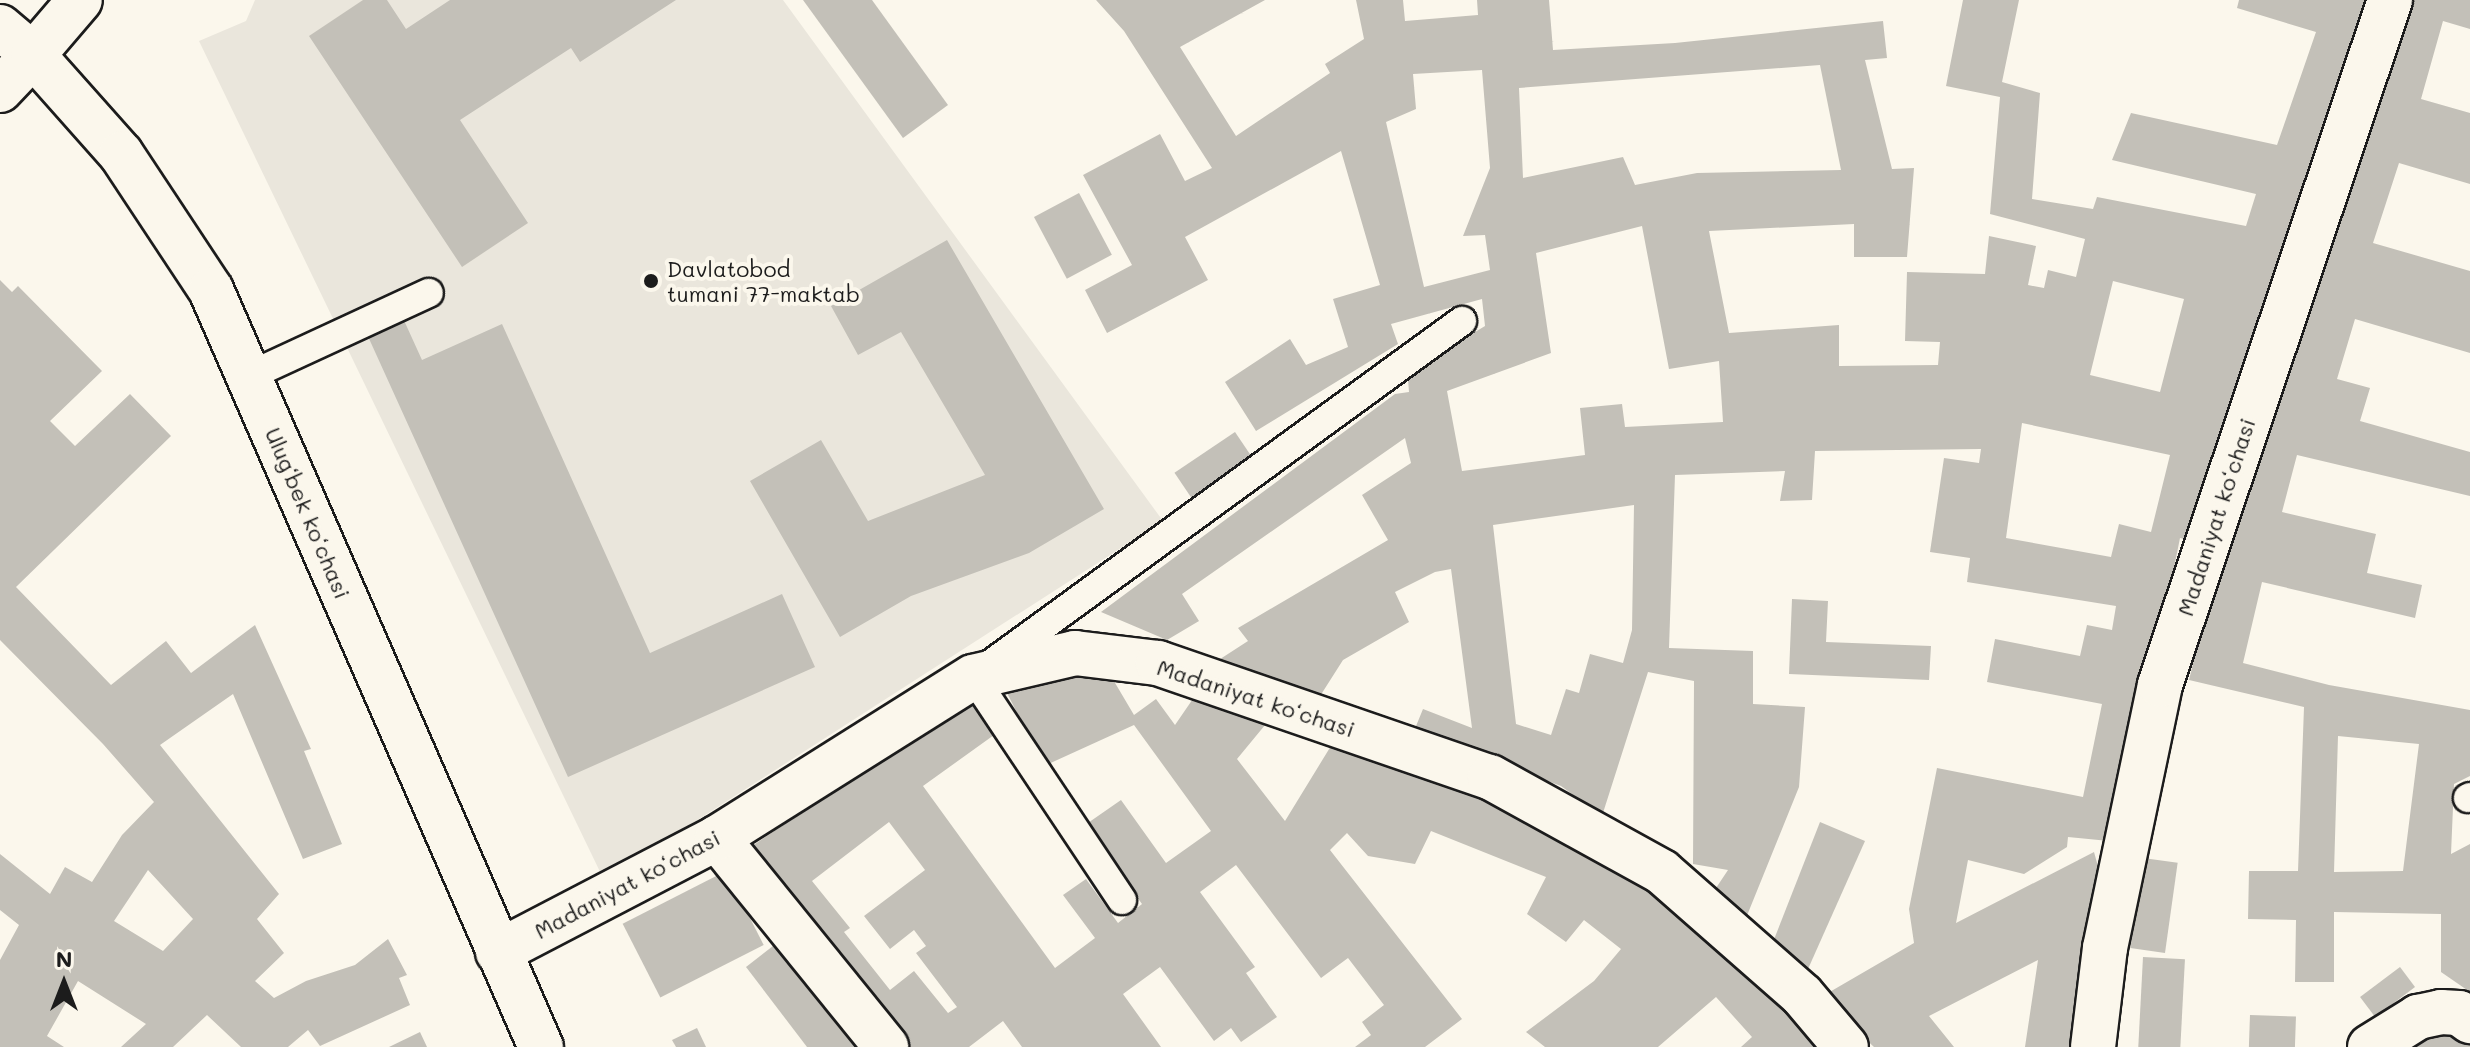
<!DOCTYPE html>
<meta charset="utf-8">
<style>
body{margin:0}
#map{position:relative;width:2470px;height:1047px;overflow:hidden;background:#fbf7ec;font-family:Mali,sans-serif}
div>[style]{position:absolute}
.built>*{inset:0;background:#eae6dc}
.building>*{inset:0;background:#c3c0b8;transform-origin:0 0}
.roads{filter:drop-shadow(2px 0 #1c1c1c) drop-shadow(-2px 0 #1c1c1c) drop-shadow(0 2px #1c1c1c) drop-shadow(0 -2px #1c1c1c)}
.service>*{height:28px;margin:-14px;padding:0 14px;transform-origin:14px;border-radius:14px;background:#fbf7ec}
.minor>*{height:44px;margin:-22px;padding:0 22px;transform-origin:22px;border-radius:22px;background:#fbf7ec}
.tertiary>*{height:44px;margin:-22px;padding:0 22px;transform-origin:22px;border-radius:22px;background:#fbf7ec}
.dots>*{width:22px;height:22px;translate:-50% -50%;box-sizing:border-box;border:4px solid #fbf7ec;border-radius:50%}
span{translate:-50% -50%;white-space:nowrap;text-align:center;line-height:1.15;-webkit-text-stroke:8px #fbf7ec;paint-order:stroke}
.poi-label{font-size:22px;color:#1c1c1c}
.left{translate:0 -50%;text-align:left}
.street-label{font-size:22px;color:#1c1c1c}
.north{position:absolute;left:24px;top:943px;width:80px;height:80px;-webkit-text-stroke:6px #fbf7ec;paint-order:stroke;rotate:0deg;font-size:22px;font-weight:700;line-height:32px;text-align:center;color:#1c1c1c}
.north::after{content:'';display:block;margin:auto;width:28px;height:36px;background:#1c1c1c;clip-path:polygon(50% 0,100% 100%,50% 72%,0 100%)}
</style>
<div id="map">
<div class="built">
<i style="clip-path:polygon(255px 0,783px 0,1163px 521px,604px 880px,199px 41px,246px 21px)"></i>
</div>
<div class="building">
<i style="clip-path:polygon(363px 0,387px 0,406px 29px,450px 0,676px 0,580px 62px,571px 48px,460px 120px,528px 223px,462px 267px,309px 36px)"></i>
<i style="clip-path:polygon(803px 0,872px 0,948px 105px,903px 138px)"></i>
<i style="clip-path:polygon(evenodd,1096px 0,1265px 0,1180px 47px,1236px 136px,1330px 73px,1325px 64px,1364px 39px,1356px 0,1403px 0,1405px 21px,1478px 15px,1477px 0,1549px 0,1553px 50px,1675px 43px,1883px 21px,1887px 58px,1865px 60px,1892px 169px,1914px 168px,1907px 257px,1854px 257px,1854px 224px,1709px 231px,1729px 333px,1839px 325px,1839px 366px,1938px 365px,1940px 342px,1905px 341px,1907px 272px,1985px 274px,1989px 236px,2036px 246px,2028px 285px,2044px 288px,2048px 270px,2076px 277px,2085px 239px,1990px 214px,2000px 97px,1946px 86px,1963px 0,2019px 0,2002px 82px,2040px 93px,2032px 199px,2093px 209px,2097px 197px,2246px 226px,2256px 194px,2112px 160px,2131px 113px,2277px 145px,2316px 32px,2237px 8px,2239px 0,2372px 0,2197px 542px,2180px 538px,2119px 842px,2068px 837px,2067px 847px,2024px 874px,1968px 860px,1956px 923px,2094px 852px,2106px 895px,2074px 1047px,2025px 1047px,2038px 960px,1929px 1016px,1954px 1047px,1874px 1047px,1821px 997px,1914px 943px,1909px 909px,1937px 768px,2083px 797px,2102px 704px,1987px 682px,1995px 639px,2080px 656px,2087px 625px,2112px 630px,2116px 606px,1967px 582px,1970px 558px,1930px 552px,1944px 458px,1979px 463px,1981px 449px,1815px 451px,1812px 500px,1780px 501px,1785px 471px,1675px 475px,1669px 648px,1753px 651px,1753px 704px,1805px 707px,1799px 787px,1746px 918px,1714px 891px,1728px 870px,1693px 864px,1694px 681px,1648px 672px,1602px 816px,1561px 786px,1414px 731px,1423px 709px,1472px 728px,1451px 569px,1435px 572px,1395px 592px,1409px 622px,1343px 660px,1315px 704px,1214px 663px,1248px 641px,1238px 628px,1388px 540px,1362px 495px,1411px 463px,1405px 438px,1182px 594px,1199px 621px,1167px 640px,1101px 612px,1395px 394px,1409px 392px,1407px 367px,1419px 366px,1485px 326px,1482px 299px,1391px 324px,1398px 344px,1256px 431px,1225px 382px,1290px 339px,1306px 365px,1348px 347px,1333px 299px,1380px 285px,1341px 151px,1185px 237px,1208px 280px,1107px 333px,1085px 290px,1132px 265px,1083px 175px,1160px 134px,1185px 181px,1212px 168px,1124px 31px,1096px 0,1820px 65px,1841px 170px,1697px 173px,1635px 185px,1623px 157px,1523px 178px,1519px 88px,1820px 65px,1096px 0,1482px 70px,1490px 168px,1463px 236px,1485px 235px,1490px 270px,1424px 287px,1386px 122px,1416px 109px,1413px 74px,1482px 70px,1096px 0,1642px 226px,1669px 369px,1719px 361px,1723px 422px,1625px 427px,1622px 404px,1580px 408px,1585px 455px,1462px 471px,1447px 391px,1551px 353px,1536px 253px,1642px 226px,1096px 0,2113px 281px,2184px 299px,2160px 392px,2090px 375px,2113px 281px,1096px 0,2022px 423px,2170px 455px,2151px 532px,2119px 524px,2111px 557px,2006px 538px,2022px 423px,1096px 0,1634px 505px,1632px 630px,1623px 663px,1590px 654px,1579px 693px,1566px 689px,1551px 735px,1516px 724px,1493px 525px,1634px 505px)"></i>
<i style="clip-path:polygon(evenodd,2403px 0,2470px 0,2470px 29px,2443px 21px,2421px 99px,2470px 113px,2470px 184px,2399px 163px,2373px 243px,2470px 271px,2470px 353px,2355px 319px,2337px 379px,2370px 388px,2360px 421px,2470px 452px,2470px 496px,2297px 455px,2282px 512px,2376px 534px,2367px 573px,2422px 585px,2415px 618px,2262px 582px,2243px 663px,2329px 685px,2470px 710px,2470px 776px,2454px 784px,2451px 854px,2470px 844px,2470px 992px,2441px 972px,2441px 914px,2334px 912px,2334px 982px,2295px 982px,2296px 920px,2248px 919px,2249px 871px,2298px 871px,2304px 707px,2189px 680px,2223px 538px,2403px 0,2338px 736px,2419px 744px,2403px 871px,2334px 872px,2338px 736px)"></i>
<i style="left:1079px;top:193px;width:70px;height:51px;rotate:62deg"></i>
<i style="clip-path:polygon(947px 240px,1104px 509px,1029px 553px,911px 596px,840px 637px,750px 481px,821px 440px,868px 521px,985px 475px,901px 332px,858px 355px,831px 306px)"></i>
<i style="clip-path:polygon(evenodd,0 280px,12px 292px,18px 286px,102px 371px,50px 421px,75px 446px,130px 394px,171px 436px,16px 587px,111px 685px,166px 641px,191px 673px,255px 625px,311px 749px,304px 751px,342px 844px,303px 859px,233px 694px,160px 745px,279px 894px,257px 919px,284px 953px,255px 981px,274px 998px,306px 981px,355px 965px,388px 939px,407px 975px,399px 978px,410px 1005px,320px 1046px,308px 1030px,288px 1047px,241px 1047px,207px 1015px,173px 1047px,121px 1047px,146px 1024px,78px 981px,47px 1036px,64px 1047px,0 1047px,0 960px,19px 925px,0 910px,0 854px,50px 894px,65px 867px,92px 882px,122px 835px,154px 802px,103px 744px,0 640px,0 280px,148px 870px,193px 919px,163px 951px,114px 921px,148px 870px)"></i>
<i style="clip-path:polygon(402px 316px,422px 360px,502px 324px,650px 653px,782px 594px,815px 667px,568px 777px,366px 332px)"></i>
<i style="left:1235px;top:432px;width:32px;height:73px;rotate:56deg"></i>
<i style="clip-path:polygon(1792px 599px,1828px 601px,1826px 642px,1931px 646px,1929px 680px,1789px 674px)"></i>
<i style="clip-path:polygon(evenodd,1108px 671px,1134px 715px,1156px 699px,1175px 725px,1199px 690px,1270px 719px,1237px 759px,1285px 821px,1334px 741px,1565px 833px,1713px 932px,1751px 962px,1818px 1047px,1741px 1047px,1752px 1037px,1716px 997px,1658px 1047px,1545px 1047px,1526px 1032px,1594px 981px,1621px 949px,1584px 920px,1566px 942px,1527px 914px,1546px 877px,1431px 831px,1415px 864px,1368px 856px,1347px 833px,1330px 850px,1462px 1019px,1425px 1047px,1355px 1047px,1371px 1035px,1362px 1022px,1384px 1005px,1348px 958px,1321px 978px,1236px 865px,1200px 892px,1255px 967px,1246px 973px,1277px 1017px,1241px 1042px,1231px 1028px,1214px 1041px,1160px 967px,1123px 994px,1161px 1047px,1022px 1047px,1003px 1021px,969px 1047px,903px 1047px,743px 852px,970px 700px,994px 735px,923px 786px,1055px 968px,1095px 938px,1063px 895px,1086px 879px,1118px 923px,1142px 904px,1085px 825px,1121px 800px,1166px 863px,1211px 831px,1134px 725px,1044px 766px,1004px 687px,1108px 671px,889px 822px,925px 870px,864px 916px,890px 949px,914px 930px,926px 946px,916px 953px,957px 1007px,948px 1013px,914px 971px,890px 990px,844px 932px,850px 928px,812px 881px,889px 822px)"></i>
<i style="clip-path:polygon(1820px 822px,1865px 841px,1804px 978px,1773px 942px)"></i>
<i style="left:2143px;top:858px;width:35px;height:91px;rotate:8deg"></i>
<i style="left:726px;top:871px;width:83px;height:116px;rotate:63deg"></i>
<i style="clip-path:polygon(782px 939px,865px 1047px,807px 1047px,746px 967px)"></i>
<i style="left:2143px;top:957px;width:42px;height:90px;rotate:3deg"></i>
<i style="left:2400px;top:967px;width:25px;height:50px;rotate:53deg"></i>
<i style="left:2250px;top:1015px;width:46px;height:32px;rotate:2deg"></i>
<i style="clip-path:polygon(2440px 1023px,2470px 1043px,2470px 1047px,2416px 1047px,2412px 1041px)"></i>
<i style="clip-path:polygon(697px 1028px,706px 1047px,676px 1047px,672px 1040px)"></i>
<i style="clip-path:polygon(420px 1032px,427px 1047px,389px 1047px)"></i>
</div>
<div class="roads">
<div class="service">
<i style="left:249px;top:376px;width:198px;rotate:-24.8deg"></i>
<i style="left:2468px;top:798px;width:2px;rotate:-27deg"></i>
<i style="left:1122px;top:900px;width:268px;rotate:-123.7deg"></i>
<i style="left:973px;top:677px;width:605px;rotate:-36.06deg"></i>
</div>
<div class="minor">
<i style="left:0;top:90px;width:48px;rotate:-46.7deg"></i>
<i style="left:717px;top:838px;width:269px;rotate:51deg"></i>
<i style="left:498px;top:952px;width:247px;rotate:-27.5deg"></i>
<i style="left:717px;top:838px;width:302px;rotate:-32.2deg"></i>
<i style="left:973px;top:677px;width:105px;rotate:-13.2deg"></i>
<i style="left:1075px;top:653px;width:84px;rotate:6.9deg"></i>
<i style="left:1158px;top:663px;width:351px;rotate:19deg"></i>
<i style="left:1490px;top:777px;width:196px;rotate:28.9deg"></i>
<i style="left:1662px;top:872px;width:186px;rotate:41.3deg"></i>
<i style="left:1802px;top:995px;width:68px;rotate:49.8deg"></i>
<i style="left:2093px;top:1047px;width:100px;rotate:-83.1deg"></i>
<i style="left:2105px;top:948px;width:269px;rotate:-78.2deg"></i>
<i style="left:2160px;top:685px;width:723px;rotate:-71.44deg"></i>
<i style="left:2370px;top:1047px;width:57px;rotate:-32deg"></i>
<i style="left:2418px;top:1017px;width:24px;rotate:-12deg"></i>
<i style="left:2441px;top:1012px;width:18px;rotate:3deg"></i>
<i style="left:2459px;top:1013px;width:14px;rotate:36deg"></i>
</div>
<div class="tertiary">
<i style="left:0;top:27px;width:43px;rotate:40.3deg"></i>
<i style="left:33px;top:55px;width:132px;rotate:48.4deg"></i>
<i style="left:121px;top:154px;width:163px;rotate:56.5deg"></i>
<i style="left:211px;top:290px;width:826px;rotate:66.45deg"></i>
<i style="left:33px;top:55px;width:72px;rotate:-49.5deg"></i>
</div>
</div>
<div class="dots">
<i style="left:651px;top:281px;background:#1c1c1c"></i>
</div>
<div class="poi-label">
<span class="left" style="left:667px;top:281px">Davlatobod<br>tumani 77-maktab</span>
</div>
<div class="street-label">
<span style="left:308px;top:513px;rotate:67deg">Ulugʻbek koʻchasi</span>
<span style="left:2216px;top:517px;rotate:-72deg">Madaniyat koʻchasi</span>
<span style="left:1256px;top:698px;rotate:18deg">Madaniyat koʻchasi</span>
<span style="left:627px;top:884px;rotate:-28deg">Madaniyat koʻchasi</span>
</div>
<div class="north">N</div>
</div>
